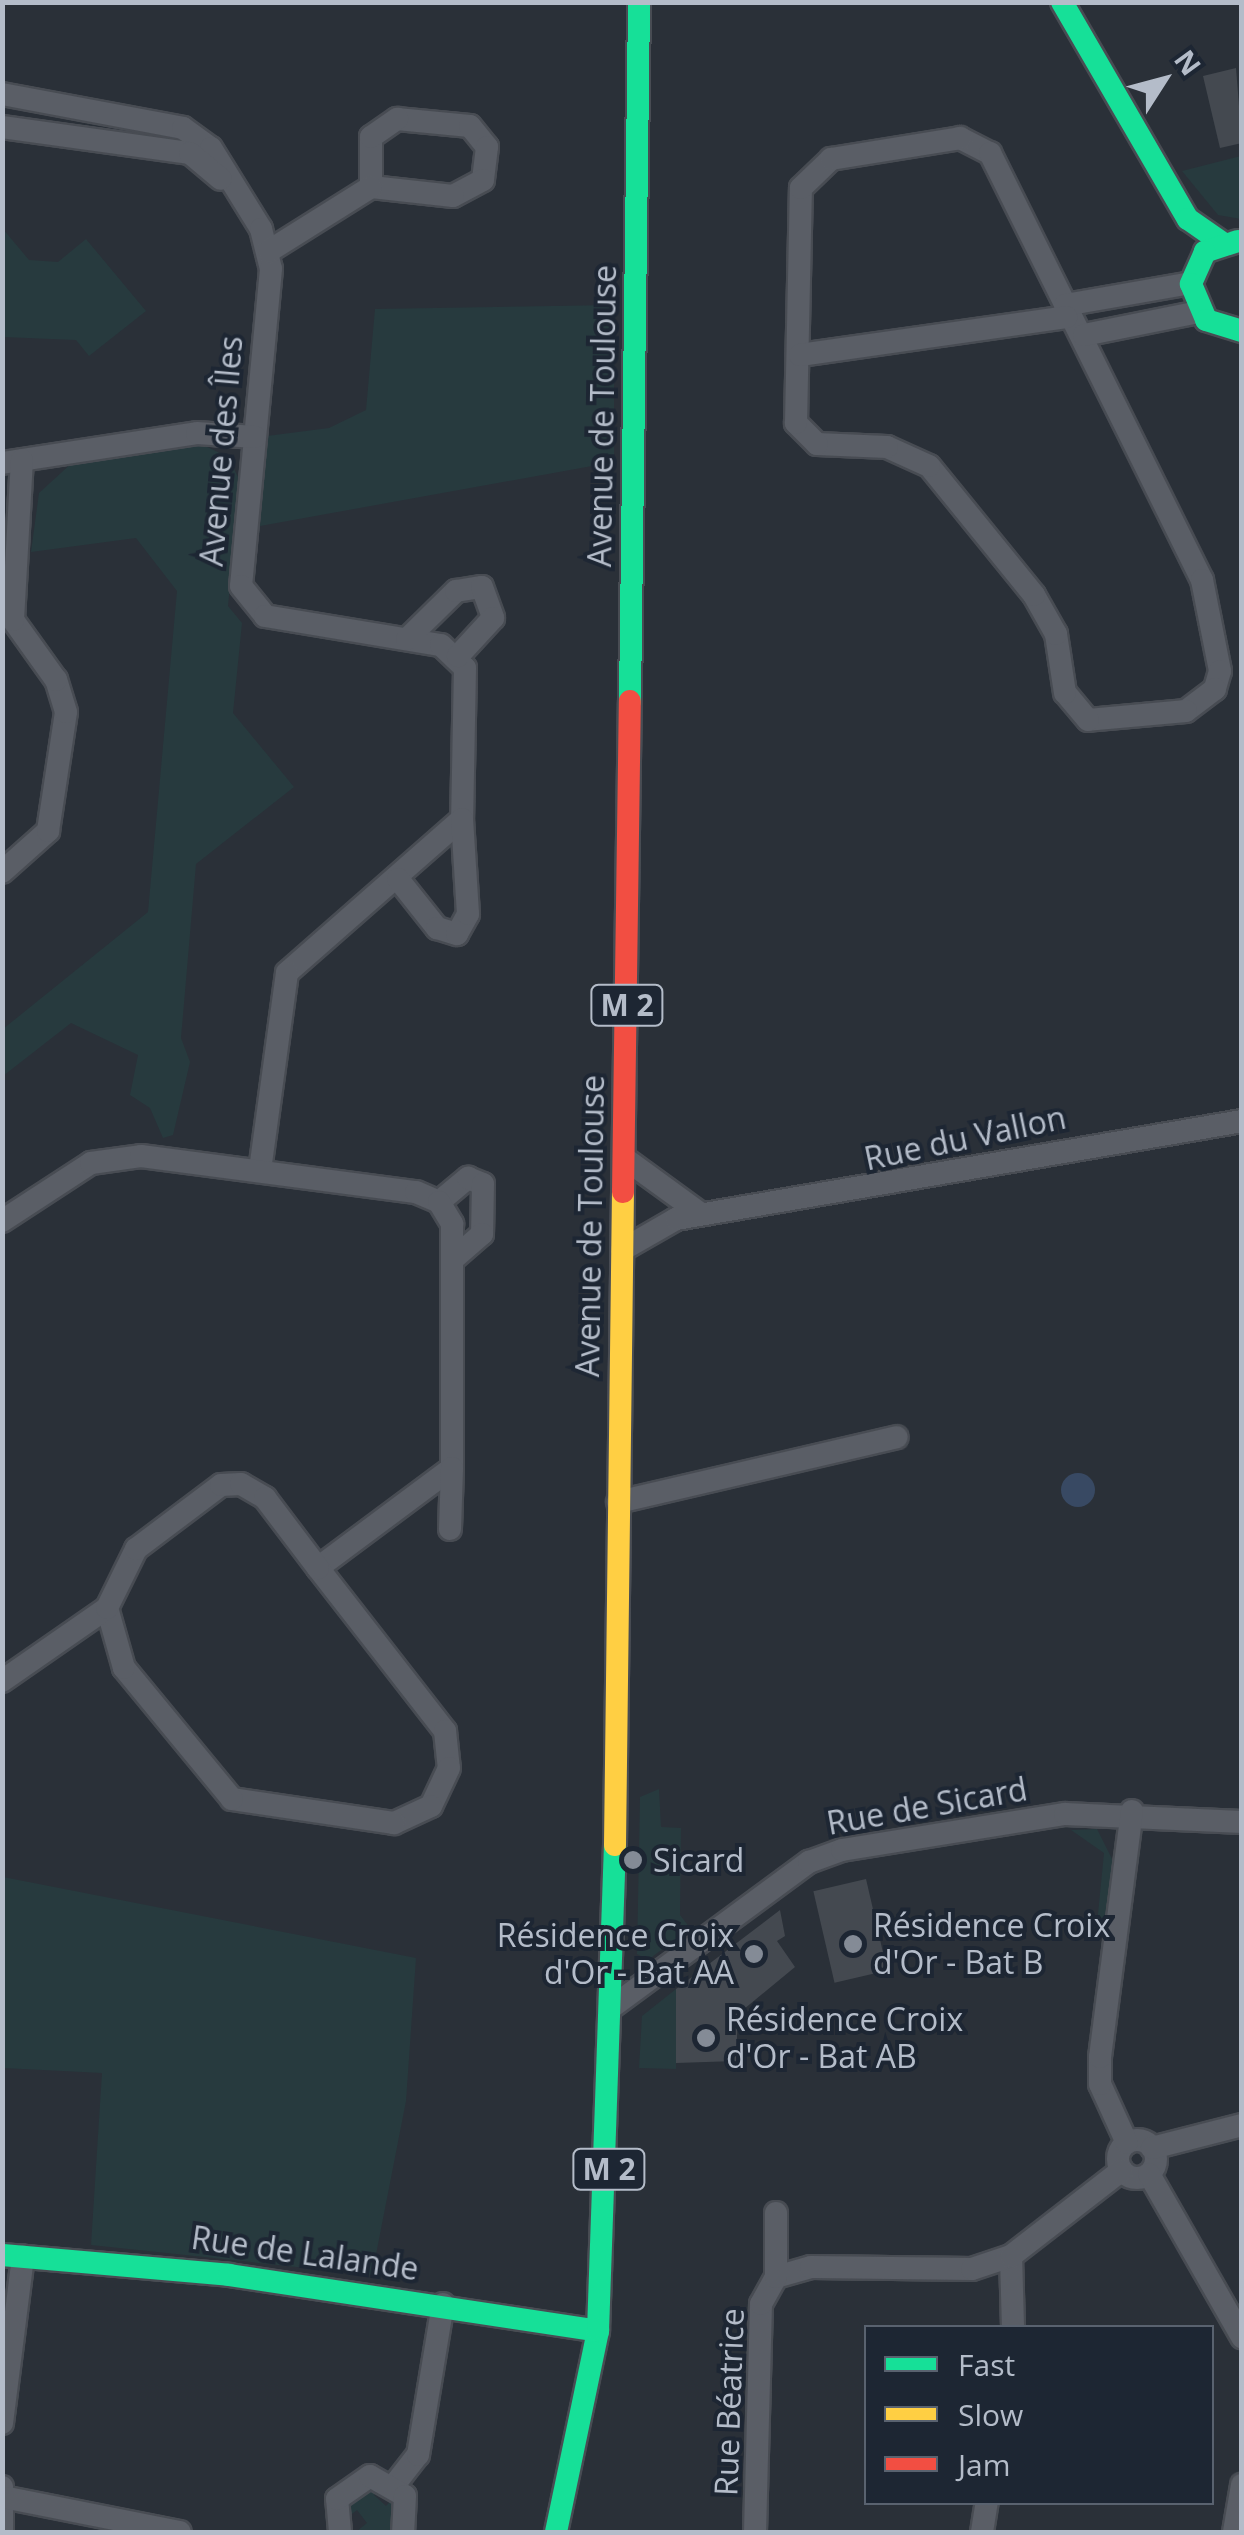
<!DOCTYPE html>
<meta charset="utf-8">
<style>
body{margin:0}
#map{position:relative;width:1244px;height:2535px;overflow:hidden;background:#2a3038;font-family:"Open Sans",sans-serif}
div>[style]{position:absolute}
.green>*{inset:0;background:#273a3e}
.water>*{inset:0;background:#384963}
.round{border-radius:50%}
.building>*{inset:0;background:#444950;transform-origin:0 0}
.roads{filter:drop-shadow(2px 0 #484c53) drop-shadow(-2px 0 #484c53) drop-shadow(0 2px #484c53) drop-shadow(0 -2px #484c53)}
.street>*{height:22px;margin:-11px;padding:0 11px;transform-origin:11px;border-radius:11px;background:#5a5e66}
.street>.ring{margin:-11px;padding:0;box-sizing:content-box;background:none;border:22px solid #5a5e66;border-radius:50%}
.fast>*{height:22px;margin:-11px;padding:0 11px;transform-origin:11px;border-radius:11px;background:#16e098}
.slow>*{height:22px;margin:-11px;padding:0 11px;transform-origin:11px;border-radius:11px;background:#ffcf43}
.jam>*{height:22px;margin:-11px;padding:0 11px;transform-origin:11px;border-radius:11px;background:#f24e42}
.dots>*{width:28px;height:28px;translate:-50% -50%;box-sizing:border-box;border:5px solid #1d2633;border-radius:50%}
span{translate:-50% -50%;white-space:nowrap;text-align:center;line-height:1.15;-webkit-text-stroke:8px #1d2633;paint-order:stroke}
.shield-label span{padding:2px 8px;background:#1d2633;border:2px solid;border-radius:8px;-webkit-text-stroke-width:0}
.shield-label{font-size:30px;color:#b4bcc9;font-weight:700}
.street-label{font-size:32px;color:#b4bcc9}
.poi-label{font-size:32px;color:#b4bcc9}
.left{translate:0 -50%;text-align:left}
.right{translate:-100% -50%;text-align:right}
.frame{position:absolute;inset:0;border:5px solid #b4bcc9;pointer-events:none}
.legend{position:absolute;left:864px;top:2325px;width:350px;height:180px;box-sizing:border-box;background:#1d2633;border:2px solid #59626f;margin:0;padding:12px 18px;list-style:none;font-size:30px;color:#b4bcc9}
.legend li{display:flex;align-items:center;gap:20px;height:50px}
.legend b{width:50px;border:2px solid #59626f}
.north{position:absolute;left:1114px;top:30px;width:100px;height:100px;-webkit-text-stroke:8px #1d2633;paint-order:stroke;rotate:54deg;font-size:28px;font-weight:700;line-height:40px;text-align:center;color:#b4bcc9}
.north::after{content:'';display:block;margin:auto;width:35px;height:45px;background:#b4bcc9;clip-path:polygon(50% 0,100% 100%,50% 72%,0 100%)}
</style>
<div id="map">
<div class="green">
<i style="clip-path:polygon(1241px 156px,1241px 219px,1218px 215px,1182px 171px)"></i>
<i style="clip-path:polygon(3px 229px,29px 260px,58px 262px,86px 239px,146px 311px,89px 356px,76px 340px,3px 337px)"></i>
<i style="clip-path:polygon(614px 305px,614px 462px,260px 526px,267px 436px,329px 428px,366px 410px,375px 309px)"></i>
<i style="clip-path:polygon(197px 442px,228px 457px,240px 481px,228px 606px,242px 623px,233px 713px,294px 787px,196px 864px,181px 1038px,190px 1062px,173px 1135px,163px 1138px,150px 1108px,130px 1095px,138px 1055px,71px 1023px,3px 1076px,3px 1029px,148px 912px,177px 591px,136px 538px,31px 552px,39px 493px,74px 461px)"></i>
<i style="clip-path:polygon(659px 1789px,661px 1827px,681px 1828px,680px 1915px,690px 1928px,648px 1960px,637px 1954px,640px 1797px)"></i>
<i style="clip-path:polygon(1097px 1829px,1115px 1865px,1108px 1921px,1097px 1924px,1104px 1853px,1071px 1830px)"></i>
<i style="clip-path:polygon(3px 1877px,416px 1958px,406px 2101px,372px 2275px,91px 2245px,102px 2073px,3px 2068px)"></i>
<i style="clip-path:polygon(676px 1989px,676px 2069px,639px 2068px,642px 2016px)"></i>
<i style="clip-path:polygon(385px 2483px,374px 2495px,386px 2506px,397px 2494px,396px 2530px,356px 2532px,367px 2523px,357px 2510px,344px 2520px,347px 2494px)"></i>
</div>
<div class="water">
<i class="round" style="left:1061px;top:1473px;width:34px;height:34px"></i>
</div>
<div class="building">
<i style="clip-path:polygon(1236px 68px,1242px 143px,1220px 148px,1203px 76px)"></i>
<i style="left:866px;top:1879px;width:94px;height:54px;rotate:77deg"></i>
<i style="clip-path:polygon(780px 1910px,785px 1936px,777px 1941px,795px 1967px,738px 2014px,736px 2061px,676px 2063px,676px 1989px)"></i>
</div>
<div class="roads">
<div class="street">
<i style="left:2px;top:94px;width:184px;rotate:10.6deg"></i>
<i style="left:183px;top:128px;width:34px;rotate:36deg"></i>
<i style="left:211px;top:148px;width:95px;rotate:58.3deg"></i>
<i style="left:261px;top:229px;width:41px;rotate:76deg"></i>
<i style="left:271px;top:269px;width:318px;rotate:95.4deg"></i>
<i style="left:241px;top:586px;width:38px;rotate:51deg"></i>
<i style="left:265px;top:616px;width:178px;rotate:9.4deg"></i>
<i style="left:441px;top:645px;width:33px;rotate:44deg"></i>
<i style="left:465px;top:668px;width:151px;rotate:91.1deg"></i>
<i style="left:462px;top:819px;width:233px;rotate:138.7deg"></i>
<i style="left:287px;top:973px;width:199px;rotate:97.8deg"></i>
<i style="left:397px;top:119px;width:73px;rotate:5.5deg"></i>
<i style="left:470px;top:126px;width:27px;rotate:51deg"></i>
<i style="left:487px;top:147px;width:33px;rotate:97deg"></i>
<i style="left:483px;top:180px;width:34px;rotate:152deg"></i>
<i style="left:453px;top:196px;width:82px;rotate:-173.7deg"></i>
<i style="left:371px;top:187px;width:50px;rotate:-90deg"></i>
<i style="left:371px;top:137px;width:32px;rotate:-35deg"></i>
<i style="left:2px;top:127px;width:190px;rotate:7.9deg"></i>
<i style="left:190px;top:153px;width:40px;rotate:40deg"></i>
<i style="left:960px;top:138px;width:34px;rotate:27deg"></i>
<i style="left:990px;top:153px;width:477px;rotate:63.6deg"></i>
<i style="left:1202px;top:580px;width:93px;rotate:78.8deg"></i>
<i style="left:1220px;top:671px;width:19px;rotate:106deg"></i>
<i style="left:1215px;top:689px;width:36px;rotate:143deg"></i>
<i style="left:1186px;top:711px;width:98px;rotate:174.8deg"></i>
<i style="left:1088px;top:720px;width:35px;rotate:-130deg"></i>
<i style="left:1065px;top:693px;width:60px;rotate:-98.7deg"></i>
<i style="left:1056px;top:634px;width:45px;rotate:-119.4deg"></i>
<i style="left:1034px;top:595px;width:166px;rotate:-129.1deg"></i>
<i style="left:929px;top:466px;width:46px;rotate:-155.7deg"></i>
<i style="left:887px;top:447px;width:70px;rotate:-177.5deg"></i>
<i style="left:817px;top:444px;width:30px;rotate:-135deg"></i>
<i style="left:796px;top:423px;width:235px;rotate:-88.8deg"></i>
<i style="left:801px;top:188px;width:42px;rotate:-44deg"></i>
<i style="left:831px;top:159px;width:131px;rotate:-9.2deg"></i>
<i style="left:269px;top:251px;width:120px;rotate:-32.1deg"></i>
<i style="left:1065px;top:305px;width:128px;rotate:-9.9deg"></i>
<i style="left:1084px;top:335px;width:117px;rotate:-11.3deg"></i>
<i style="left:800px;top:355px;width:269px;rotate:-8.1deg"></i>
<i style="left:2px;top:463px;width:197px;rotate:-8.7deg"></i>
<i style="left:197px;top:433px;width:58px;rotate:3.9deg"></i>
<i style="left:407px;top:639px;width:69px;rotate:-44.4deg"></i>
<i style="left:456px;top:591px;width:26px;rotate:-9deg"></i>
<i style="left:482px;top:587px;width:33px;rotate:70deg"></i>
<i style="left:493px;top:618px;width:52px;rotate:132.6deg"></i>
<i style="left:2px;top:872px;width:62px;rotate:-41.7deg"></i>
<i style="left:48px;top:831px;width:120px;rotate:-81.4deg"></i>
<i style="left:66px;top:712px;width:34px;rotate:-107deg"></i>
<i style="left:56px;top:680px;width:74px;rotate:-125.6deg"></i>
<i style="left:13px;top:620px;width:160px;rotate:-86.8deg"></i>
<i style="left:398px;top:879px;width:63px;rotate:51.5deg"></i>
<i style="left:437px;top:928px;width:21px;rotate:17deg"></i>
<i style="left:457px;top:934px;width:23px;rotate:-61deg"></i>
<i style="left:468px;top:914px;width:95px;rotate:-93.6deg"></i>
<i style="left:624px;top:1158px;width:95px;rotate:36deg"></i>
<i style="left:439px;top:1202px;width:38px;rotate:-40deg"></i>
<i style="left:468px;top:1178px;width:16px;rotate:22deg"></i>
<i style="left:483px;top:1184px;width:50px;rotate:91.1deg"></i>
<i style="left:482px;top:1234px;width:35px;rotate:139deg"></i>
<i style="left:2px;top:1221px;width:106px;rotate:-33.1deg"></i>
<i style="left:91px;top:1163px;width:50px;rotate:-8deg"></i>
<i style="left:141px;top:1156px;width:277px;rotate:7.5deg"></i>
<i style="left:416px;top:1192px;width:25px;rotate:23deg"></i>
<i style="left:439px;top:1202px;width:26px;rotate:59deg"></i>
<i style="left:452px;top:1224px;width:244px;rotate:90deg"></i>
<i style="left:452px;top:1468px;width:167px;rotate:143.3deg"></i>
<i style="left:318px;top:1568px;width:207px;rotate:52.1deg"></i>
<i style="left:445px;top:1731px;width:37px;rotate:84deg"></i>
<i style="left:449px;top:1768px;width:42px;rotate:115.3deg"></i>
<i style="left:431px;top:1806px;width:41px;rotate:155.3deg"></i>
<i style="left:394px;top:1823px;width:164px;rotate:-171.6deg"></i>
<i style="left:232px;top:1799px;width:170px;rotate:-129.5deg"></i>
<i style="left:124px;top:1668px;width:62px;rotate:-105.8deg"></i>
<i style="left:622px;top:1250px;width:62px;rotate:-29.9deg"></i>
<i style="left:676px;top:1219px;width:574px;rotate:-9.82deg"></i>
<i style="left:618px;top:1502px;width:286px;rotate:-13.1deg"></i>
<i style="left:450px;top:1529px;width:61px;rotate:-88.1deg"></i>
<i style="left:2px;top:1681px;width:128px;rotate:-34.8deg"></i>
<i style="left:107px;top:1608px;width:66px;rotate:-63.8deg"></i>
<i style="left:136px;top:1549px;width:106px;rotate:-37deg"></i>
<i style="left:221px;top:1485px;width:20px;rotate:-3deg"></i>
<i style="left:241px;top:1484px;width:28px;rotate:30deg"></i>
<i style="left:265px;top:1498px;width:88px;rotate:52.9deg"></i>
<i style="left:612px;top:2007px;width:245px;rotate:-36.4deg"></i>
<i style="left:809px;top:1862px;width:35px;rotate:-20deg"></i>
<i style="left:842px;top:1850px;width:226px;rotate:-9.2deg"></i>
<i style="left:1065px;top:1814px;width:177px;rotate:2.6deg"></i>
<i class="ring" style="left:1118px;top:2140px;width:16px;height:16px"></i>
<i style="left:1127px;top:2143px;width:65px;rotate:-114.6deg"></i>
<i style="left:1100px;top:2084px;width:27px;rotate:-90deg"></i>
<i style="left:1100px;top:2057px;width:248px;rotate:-82.6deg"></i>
<i style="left:1152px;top:2148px;width:93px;rotate:-14.3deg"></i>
<i style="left:1149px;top:2174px;width:188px;rotate:60.3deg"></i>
<i style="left:1011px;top:2256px;width:72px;rotate:88.4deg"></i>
<i style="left:776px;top:2277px;width:36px;rotate:-16deg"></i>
<i style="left:811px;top:2267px;width:161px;rotate:0.7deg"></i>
<i style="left:972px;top:2269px;width:41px;rotate:-18.4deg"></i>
<i style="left:1011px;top:2256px;width:140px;rotate:-37.8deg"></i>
<i style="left:2px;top:2423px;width:168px;rotate:-82.8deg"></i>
<i style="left:395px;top:2484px;width:37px;rotate:-52deg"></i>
<i style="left:418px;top:2455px;width:153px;rotate:-80.6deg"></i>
<i style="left:2px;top:2487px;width:44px;rotate:90deg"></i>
<i style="left:8px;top:2498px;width:175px;rotate:11.2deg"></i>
<i style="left:340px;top:2532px;width:33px;rotate:-95deg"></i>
<i style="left:337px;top:2499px;width:40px;rotate:-34.9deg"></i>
<i style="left:370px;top:2476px;width:40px;rotate:29.7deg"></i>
<i style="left:405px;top:2496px;width:36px;rotate:93deg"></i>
<i style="left:755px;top:2532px;width:228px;rotate:-88.5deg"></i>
<i style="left:761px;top:2304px;width:31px;rotate:-61deg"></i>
<i style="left:776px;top:2277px;width:64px;rotate:-90deg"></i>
<i style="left:982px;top:2532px;width:30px;rotate:-81deg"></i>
<i style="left:1234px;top:2532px;width:48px;rotate:-80.3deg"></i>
</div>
<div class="fast">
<i style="left:1062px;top:2px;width:251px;rotate:59.9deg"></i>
<i style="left:1188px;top:219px;width:40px;rotate:34.9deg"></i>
<i style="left:1238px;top:241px;width:35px;rotate:162deg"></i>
<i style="left:1205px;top:252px;width:35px;rotate:114deg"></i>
<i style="left:1191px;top:284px;width:39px;rotate:67deg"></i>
<i style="left:1206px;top:320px;width:38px;rotate:17deg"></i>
<i style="left:630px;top:701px;width:699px;rotate:-89.26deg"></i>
<i style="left:2px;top:2255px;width:228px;rotate:5deg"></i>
<i style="left:229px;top:2275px;width:373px;rotate:8.6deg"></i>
<i style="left:556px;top:2532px;width:205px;rotate:-78.2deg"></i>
<i style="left:598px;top:2331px;width:486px;rotate:-88deg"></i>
</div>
<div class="slow">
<i style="left:615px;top:1845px;width:653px;rotate:-89.3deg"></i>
</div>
<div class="jam">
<i style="left:623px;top:1192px;width:491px;rotate:-89.2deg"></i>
</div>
</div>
<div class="dots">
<i style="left:633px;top:1860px;background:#848b96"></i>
<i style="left:853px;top:1944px;background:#848b96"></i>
<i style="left:754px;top:1954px;background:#848b96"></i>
<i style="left:706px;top:2038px;background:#848b96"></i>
</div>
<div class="shield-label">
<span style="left:627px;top:1005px">M 2</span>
<span style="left:609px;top:2169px">M 2</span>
</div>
<div class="street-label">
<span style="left:602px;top:416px;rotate:-89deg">Avenue de Toulouse</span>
<span style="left:221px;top:451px;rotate:-85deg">Avenue des Îles</span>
<span style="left:965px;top:1138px;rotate:-12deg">Rue du Vallon</span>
<span style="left:590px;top:1226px;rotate:-89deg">Avenue de Toulouse</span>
<span style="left:927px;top:1806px;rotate:-10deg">Rue de Sicard</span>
<span style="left:305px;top:2253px;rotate:8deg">Rue de Lalande</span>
<span style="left:729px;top:2402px;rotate:-88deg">Rue Béatrice</span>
</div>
<div class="poi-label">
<span class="left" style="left:653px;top:1860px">Sicard</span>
<span class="left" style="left:873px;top:1944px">Résidence Croix<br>d'Or - Bat B</span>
<span class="right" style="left:734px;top:1954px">Résidence Croix<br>d'Or - Bat AA</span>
<span class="left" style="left:726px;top:2038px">Résidence Croix<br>d'Or - Bat AB</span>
</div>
<div class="frame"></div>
<ul class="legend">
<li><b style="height:12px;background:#16e098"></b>Fast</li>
<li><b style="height:12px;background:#ffcf43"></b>Slow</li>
<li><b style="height:12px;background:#f24e42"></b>Jam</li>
</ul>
<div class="north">N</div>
</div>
